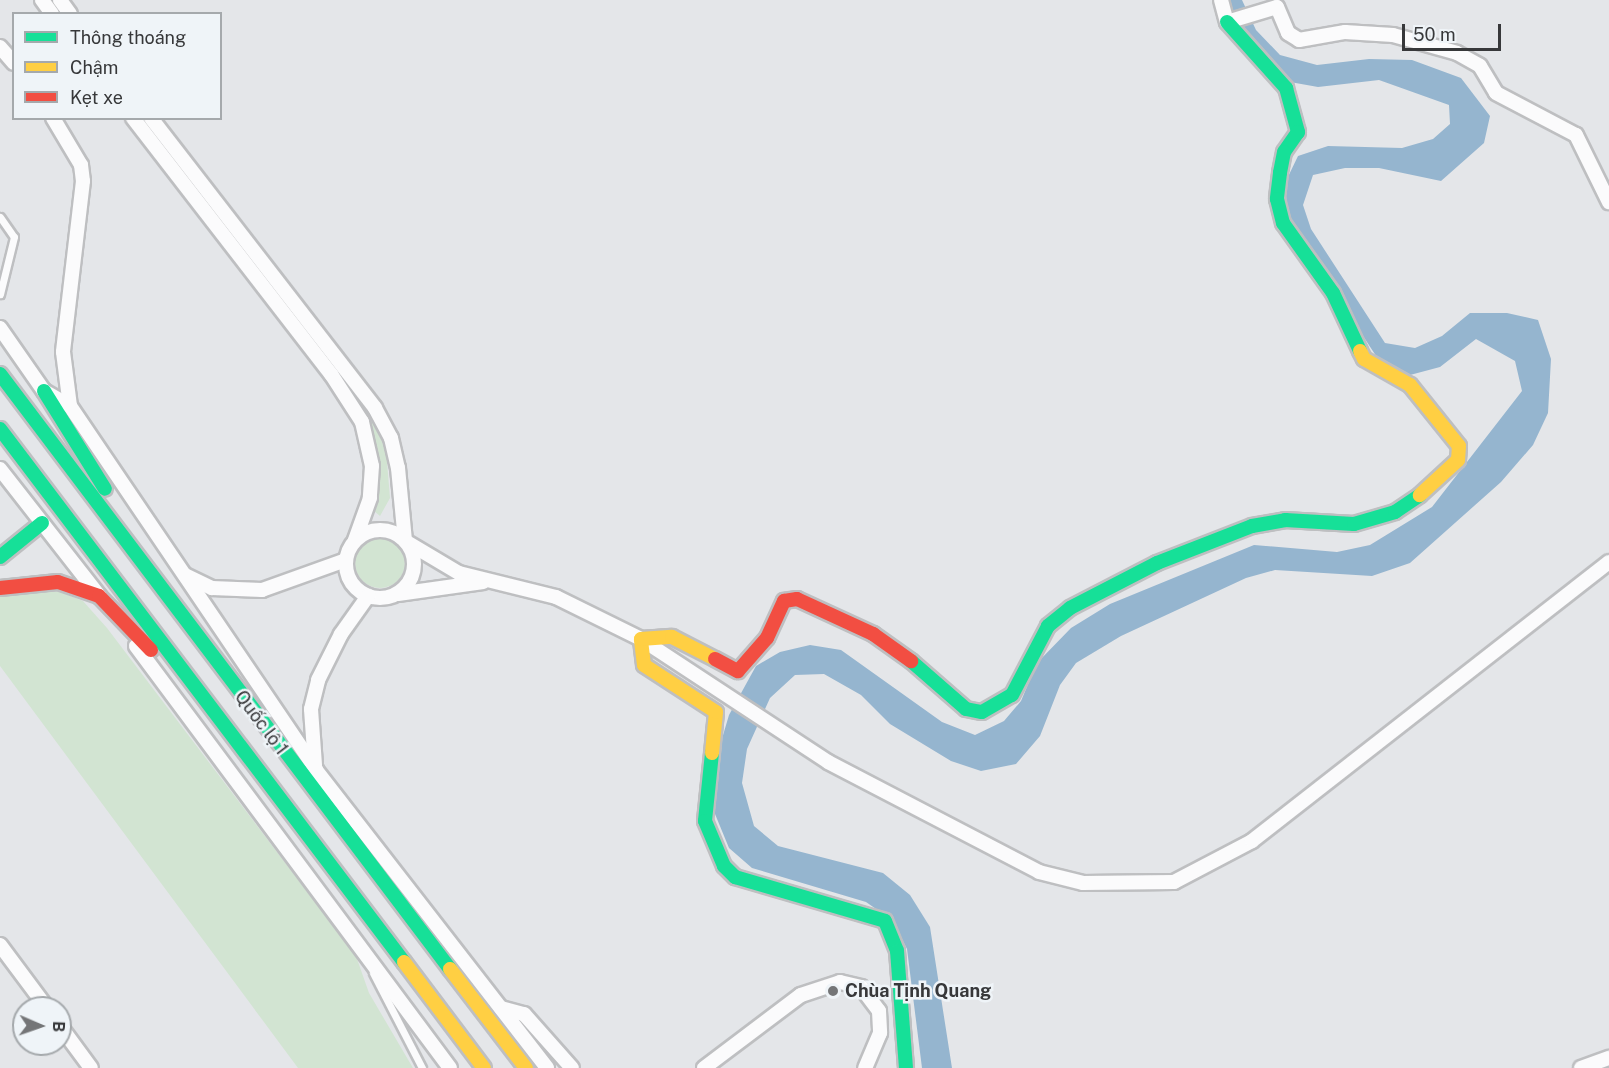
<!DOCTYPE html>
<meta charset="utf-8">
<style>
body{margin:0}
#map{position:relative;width:1609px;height:1068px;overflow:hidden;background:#e4e6e9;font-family:"Public Sans",sans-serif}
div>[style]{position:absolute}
.green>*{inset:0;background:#d2e4d2}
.round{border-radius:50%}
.water>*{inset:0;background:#95b5cf}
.roads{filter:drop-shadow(2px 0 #bebfc1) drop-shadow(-2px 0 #bebfc1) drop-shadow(0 2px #bebfc1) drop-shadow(0 -2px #bebfc1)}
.lane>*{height:7px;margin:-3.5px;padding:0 3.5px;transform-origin:3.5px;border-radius:3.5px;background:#fbfbfc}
.street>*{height:14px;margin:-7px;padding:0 7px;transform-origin:7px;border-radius:7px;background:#fbfbfc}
.street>.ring{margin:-7px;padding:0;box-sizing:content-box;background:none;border:14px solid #fbfbfc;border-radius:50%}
.fast>*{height:14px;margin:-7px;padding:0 7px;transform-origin:7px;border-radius:7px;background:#16e098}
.slow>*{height:14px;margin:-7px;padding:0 7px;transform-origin:7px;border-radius:7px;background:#ffcf43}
.jam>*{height:14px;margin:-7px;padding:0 7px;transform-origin:7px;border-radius:7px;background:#f24e42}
.dots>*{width:16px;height:16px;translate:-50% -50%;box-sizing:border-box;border:3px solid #eff4f8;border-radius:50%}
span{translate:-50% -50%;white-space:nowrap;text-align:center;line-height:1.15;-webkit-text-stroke:5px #eff4f8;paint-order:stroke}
.street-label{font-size:18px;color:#37383a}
.poi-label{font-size:18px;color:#37383a;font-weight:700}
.left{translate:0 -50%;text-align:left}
.legend{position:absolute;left:12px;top:12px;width:210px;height:108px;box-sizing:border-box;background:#eff4f8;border:2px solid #a5a9ac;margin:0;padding:8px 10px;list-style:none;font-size:18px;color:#37383a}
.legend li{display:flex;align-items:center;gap:12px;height:30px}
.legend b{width:30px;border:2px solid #a5a9ac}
.north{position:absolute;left:12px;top:996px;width:60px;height:60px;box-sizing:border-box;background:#eff4f8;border:2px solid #a5a9ac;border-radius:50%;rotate:92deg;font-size:16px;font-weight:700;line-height:24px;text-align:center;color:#37383a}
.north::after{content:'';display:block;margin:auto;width:21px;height:27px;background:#747577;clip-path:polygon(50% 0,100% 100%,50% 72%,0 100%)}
.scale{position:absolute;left:1402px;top:24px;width:99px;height:27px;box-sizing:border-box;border:3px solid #37383a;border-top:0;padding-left:8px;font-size:18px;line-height:21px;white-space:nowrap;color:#37383a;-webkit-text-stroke:4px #eff4f8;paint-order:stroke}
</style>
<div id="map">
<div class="green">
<i style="clip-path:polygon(354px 397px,370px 416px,386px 450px,390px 498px,380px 516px,374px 511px,378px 453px,367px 418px)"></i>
<i class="round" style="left:355px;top:538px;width:50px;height:50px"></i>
<i style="clip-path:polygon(33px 590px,61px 592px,83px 601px,107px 628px,356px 956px,369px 993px,413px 1068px,298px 1068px,0 666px,0 597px)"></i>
</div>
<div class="water">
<i style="clip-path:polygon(1225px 0,1242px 0,1256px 30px,1280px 55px,1317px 65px,1369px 59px,1412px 60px,1461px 78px,1490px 116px,1484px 143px,1441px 181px,1379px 168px,1345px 168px,1313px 175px,1303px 205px,1311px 229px,1385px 343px,1415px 348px,1442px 336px,1470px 313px,1507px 313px,1538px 320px,1551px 359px,1548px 413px,1533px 445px,1501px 482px,1410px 563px,1372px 576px,1275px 570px,1246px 578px,1121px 636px,1076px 663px,1060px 685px,1040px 736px,1016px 764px,981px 771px,951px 761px,890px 724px,861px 695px,824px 674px,795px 675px,770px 698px,747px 749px,742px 783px,754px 826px,778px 846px,883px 873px,910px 895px,930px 927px,952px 1068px,922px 1068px,907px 949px,892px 920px,866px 902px,752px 868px,729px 848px,715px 814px,713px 769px,729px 715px,756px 666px,780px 652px,810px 645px,841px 650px,942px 722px,975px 735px,1004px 721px,1021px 701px,1037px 663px,1071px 628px,1110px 604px,1254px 545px,1337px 552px,1370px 545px,1432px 507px,1522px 391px,1515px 361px,1476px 339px,1440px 367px,1410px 375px,1380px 362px,1288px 221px,1285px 183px,1298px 156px,1328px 146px,1402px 148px,1433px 139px,1450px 124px,1449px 105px,1379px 80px,1318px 87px,1290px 82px,1234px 26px)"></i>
</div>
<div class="roads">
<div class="lane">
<i style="left:0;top:217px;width:24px;rotate:55deg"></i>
<i style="left:14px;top:237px;width:59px;rotate:103.8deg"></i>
<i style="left:373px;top:973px;width:107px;rotate:62.7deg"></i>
</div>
<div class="street">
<i style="left:42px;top:0;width:17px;rotate:54deg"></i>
<i style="left:60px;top:0;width:17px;rotate:54deg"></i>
<i style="left:1221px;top:0;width:23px;rotate:75deg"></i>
<i style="left:1227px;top:22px;width:52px;rotate:-16.7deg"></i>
<i style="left:1277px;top:7px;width:28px;rotate:67deg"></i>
<i style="left:1288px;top:33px;width:13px;rotate:32deg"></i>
<i style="left:1299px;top:40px;width:47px;rotate:-9.9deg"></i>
<i style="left:1345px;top:32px;width:48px;rotate:3.6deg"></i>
<i style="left:1393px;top:35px;width:66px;rotate:15.7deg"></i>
<i style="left:1457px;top:53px;width:26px;rotate:29deg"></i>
<i style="left:1480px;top:66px;width:31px;rotate:59deg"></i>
<i style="left:1496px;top:93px;width:90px;rotate:27.7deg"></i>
<i style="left:1576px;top:135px;width:75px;rotate:63.8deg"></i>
<i style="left:0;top:47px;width:21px;rotate:49deg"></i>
<i style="left:53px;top:118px;width:55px;rotate:59.2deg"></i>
<i style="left:81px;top:165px;width:16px;rotate:83deg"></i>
<i style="left:83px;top:181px;width:172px;rotate:96.7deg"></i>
<i style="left:63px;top:352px;width:54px;rotate:82.6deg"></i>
<i style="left:133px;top:118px;width:324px;rotate:52.3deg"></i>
<i style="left:331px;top:374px;width:57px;rotate:57.1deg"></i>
<i style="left:362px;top:422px;width:45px;rotate:77.2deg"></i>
<i style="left:372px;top:466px;width:32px;rotate:94deg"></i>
<i style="left:370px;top:498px;width:45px;rotate:109.7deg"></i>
<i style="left:151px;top:118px;width:366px;rotate:52.3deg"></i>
<i style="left:375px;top:408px;width:34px;rotate:62deg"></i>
<i style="left:391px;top:438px;width:31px;rotate:77deg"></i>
<i style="left:398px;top:468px;width:73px;rotate:84.5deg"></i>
<i style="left:405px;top:541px;width:63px;rotate:30.7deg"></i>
<i style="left:459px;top:573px;width:100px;rotate:13.9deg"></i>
<i style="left:556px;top:597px;width:95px;rotate:26.3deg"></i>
<i style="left:641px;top:639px;width:224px;rotate:33.3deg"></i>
<i style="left:828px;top:762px;width:238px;rotate:27.5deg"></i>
<i style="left:1039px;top:872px;width:45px;rotate:14deg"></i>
<i style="left:1083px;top:883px;width:91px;rotate:-0.6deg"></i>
<i style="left:1174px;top:882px;width:88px;rotate:-27.7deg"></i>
<i style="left:1252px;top:841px;width:453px;rotate:-38deg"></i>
<i style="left:0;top:328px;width:77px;rotate:55.1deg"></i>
<i style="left:44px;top:391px;width:30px;rotate:30deg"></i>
<i style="left:70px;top:406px;width:439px;rotate:55.9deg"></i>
<i style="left:316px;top:770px;width:377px;rotate:52.2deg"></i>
<i style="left:0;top:469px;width:162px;rotate:52deg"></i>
<i class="ring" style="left:346px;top:530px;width:54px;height:54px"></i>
<i style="left:185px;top:575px;width:30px;rotate:26deg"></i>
<i style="left:212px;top:588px;width:50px;rotate:2.3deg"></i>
<i style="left:262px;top:590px;width:89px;rotate:-19.7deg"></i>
<i style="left:398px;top:594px;width:86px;rotate:-8deg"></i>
<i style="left:136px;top:646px;width:526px;rotate:53.35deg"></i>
<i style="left:315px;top:765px;width:56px;rotate:-94.1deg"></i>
<i style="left:311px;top:709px;width:30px;rotate:-76deg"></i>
<i style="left:318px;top:680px;width:51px;rotate:-63.4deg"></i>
<i style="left:341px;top:634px;width:47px;rotate:-54.6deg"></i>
<i style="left:0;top:945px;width:79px;rotate:53.3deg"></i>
<i style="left:501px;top:1008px;width:24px;rotate:15deg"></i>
<i style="left:524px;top:1014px;width:72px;rotate:48.4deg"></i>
<i style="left:60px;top:1026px;width:52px;rotate:53.6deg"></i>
<i style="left:704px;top:1068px;width:121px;rotate:-37deg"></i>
<i style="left:801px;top:995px;width:41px;rotate:-18.4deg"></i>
<i style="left:840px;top:982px;width:22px;rotate:13deg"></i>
<i style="left:861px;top:987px;width:30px;rotate:53deg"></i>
<i style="left:879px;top:1011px;width:22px;rotate:87deg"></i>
<i style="left:880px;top:1033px;width:38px;rotate:113deg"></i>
<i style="left:1581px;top:1068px;width:30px;rotate:-20deg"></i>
</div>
<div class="fast">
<i style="left:1227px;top:22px;width:89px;rotate:48.2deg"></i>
<i style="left:1286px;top:88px;width:46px;rotate:74.7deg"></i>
<i style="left:1298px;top:132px;width:24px;rotate:125deg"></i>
<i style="left:1284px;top:152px;width:21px;rotate:101deg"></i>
<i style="left:1280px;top:173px;width:26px;rotate:97deg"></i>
<i style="left:1277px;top:199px;width:25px;rotate:76deg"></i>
<i style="left:1283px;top:223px;width:86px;rotate:54.5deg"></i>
<i style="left:1333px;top:293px;width:64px;rotate:65deg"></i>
<i style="left:0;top:374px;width:746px;rotate:52.9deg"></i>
<i style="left:44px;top:391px;width:115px;rotate:58.1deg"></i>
<i style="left:0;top:429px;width:669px;rotate:52.84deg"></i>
<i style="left:0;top:557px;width:54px;rotate:-39deg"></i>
<i style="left:911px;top:661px;width:73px;rotate:41.1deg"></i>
<i style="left:966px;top:709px;width:16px;rotate:11deg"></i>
<i style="left:982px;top:712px;width:34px;rotate:-30deg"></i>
<i style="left:1012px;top:695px;width:78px;rotate:-62.4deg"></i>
<i style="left:1048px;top:626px;width:28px;rotate:-39deg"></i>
<i style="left:1070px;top:608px;width:98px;rotate:-27.3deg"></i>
<i style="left:1157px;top:563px;width:102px;rotate:-21.3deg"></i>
<i style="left:1252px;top:526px;width:34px;rotate:-10deg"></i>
<i style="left:1285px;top:520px;width:69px;rotate:3.3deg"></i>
<i style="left:1354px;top:524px;width:43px;rotate:-16.3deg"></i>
<i style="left:1395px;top:512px;width:30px;rotate:-34deg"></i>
<i style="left:712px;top:753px;width:68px;rotate:95.9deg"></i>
<i style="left:705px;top:821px;width:49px;rotate:67.1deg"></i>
<i style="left:724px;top:866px;width:16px;rotate:45deg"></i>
<i style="left:735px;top:877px;width:156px;rotate:16.3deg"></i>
<i style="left:885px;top:921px;width:32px;rotate:68deg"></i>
<i style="left:897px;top:951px;width:117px;rotate:85.6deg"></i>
</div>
<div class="slow">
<i style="left:1360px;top:351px;width:9px;rotate:63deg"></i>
<i style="left:1364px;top:359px;width:53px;rotate:29.5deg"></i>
<i style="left:1410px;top:385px;width:78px;rotate:51.2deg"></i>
<i style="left:1459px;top:446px;width:14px;rotate:94deg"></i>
<i style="left:1458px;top:460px;width:52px;rotate:137.4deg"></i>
<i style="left:712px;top:753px;width:41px;rotate:-84.4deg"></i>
<i style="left:716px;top:712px;width:86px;rotate:-146.9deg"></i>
<i style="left:644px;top:665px;width:26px;rotate:-97deg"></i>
<i style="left:641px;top:639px;width:31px;rotate:-4deg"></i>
<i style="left:672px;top:637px;width:48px;rotate:27.1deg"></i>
<i style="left:404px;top:962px;width:133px;rotate:53deg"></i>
<i style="left:450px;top:969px;width:125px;rotate:52.5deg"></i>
</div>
<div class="jam">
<i style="left:0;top:588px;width:58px;rotate:-5.9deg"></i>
<i style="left:58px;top:582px;width:43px;rotate:18.9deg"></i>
<i style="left:99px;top:596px;width:75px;rotate:46.1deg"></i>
<i style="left:715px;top:659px;width:26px;rotate:28deg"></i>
<i style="left:738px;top:671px;width:44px;rotate:-48.7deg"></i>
<i style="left:767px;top:638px;width:41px;rotate:-65.3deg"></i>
<i style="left:784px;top:601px;width:13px;rotate:-9deg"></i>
<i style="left:797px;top:599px;width:84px;rotate:24.7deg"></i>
<i style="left:873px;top:634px;width:47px;rotate:35.4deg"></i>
</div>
</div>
<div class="dots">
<i style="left:833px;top:991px;background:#747577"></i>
</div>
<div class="street-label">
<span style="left:261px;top:723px;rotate:53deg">Quốc lộ 1</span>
</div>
<div class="poi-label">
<span class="left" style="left:845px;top:991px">Chùa Tịnh Quang</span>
</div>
<ul class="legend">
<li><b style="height:8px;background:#16e098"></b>Thông thoáng</li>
<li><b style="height:8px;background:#ffcf43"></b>Chậm</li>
<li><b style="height:8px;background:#f24e42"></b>Kẹt xe</li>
</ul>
<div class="north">B</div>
<div class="scale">50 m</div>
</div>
